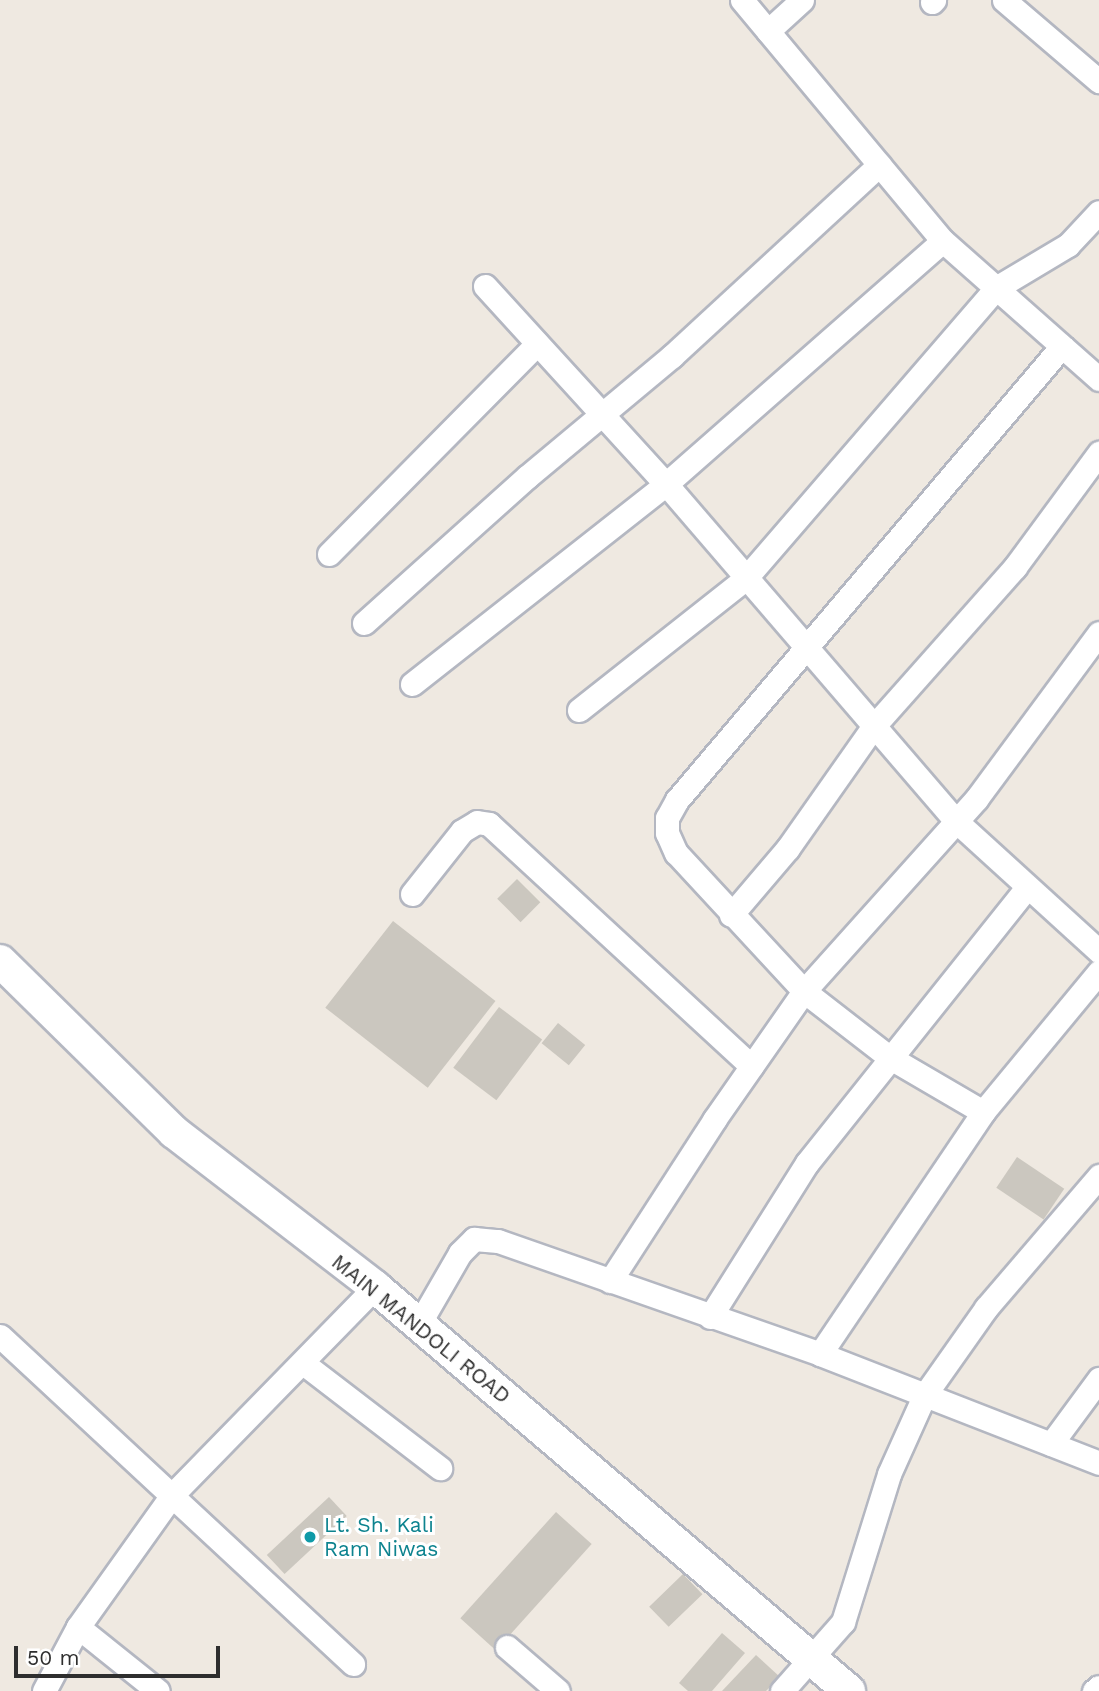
<!DOCTYPE html>
<style>
body{margin:0}
#map{position:relative;width:1099px;height:1691px;overflow:hidden;background:#efe9e1;font-family:"Work Sans",sans-serif}
div>[style]{position:absolute}
.building>*{inset:0;background:#cbc7bf;transform-origin:0 0}
.roads{filter:drop-shadow(2px 0 #b4b7c1) drop-shadow(-2px 0 #b4b7c1) drop-shadow(0 2px #b4b7c1) drop-shadow(0 -2px #b4b7c1)}
.street>*{height:23px;margin:-11.5px;padding:0 11.5px;transform-origin:11.5px;border-radius:11.5px;background:#fff}
.secondary>*{height:32px;margin:-16px;padding:0 16px;transform-origin:16px;border-radius:16px;background:#fff}
.dots>*{width:19px;height:19px;translate:-50% -50%;box-sizing:border-box;border:4px solid #fff;border-radius:50%}
span{translate:-50% -50%;white-space:nowrap;text-align:center;line-height:1.15;-webkit-text-stroke:6px #fff;paint-order:stroke}
.street-label{font-size:21px;color:#2e2e2e}
.culture-label{font-size:21px;color:#0d838f}
.left{translate:0 -50%;text-align:left}
.scale{position:absolute;left:14px;top:1646px;width:206px;height:32px;box-sizing:border-box;border:4px solid #2e2e2e;border-top:0;padding-left:9px;font-size:21px;line-height:24px;white-space:nowrap;color:#2e2e2e;-webkit-text-stroke:5px #fff;paint-order:stroke}
</style>
<div id="map">
<div class="building">
<i style="left:517px;top:879px;width:33px;height:28px;rotate:45deg"></i>
<i style="left:393px;top:921px;width:130px;height:110px;rotate:38deg"></i>
<i style="left:499px;top:1007px;width:54px;height:76px;rotate:37deg"></i>
<i style="left:558px;top:1023px;width:35px;height:26px;rotate:39deg"></i>
<i style="left:1017px;top:1157px;width:57px;height:37px;rotate:34deg"></i>
<i style="left:329px;top:1497px;width:26px;height:85px;rotate:47deg"></i>
<i style="left:556px;top:1512px;width:48px;height:143px;rotate:42deg"></i>
<i style="left:683px;top:1574px;width:28px;height:47px;rotate:46deg"></i>
<i style="clip-path:polygon(722px 1633px,745px 1653px,712px 1691px,688px 1691px,679px 1683px)"></i>
<i style="clip-path:polygon(756px 1655px,780px 1677px,766px 1691px,722px 1691px)"></i>
</div>
<div class="roads">
<div class="street">
<i style="left:742px;top:0;width:314px;rotate:50.2deg"></i>
<i style="left:943px;top:241px;width:208px;rotate:41.5deg"></i>
<i style="left:1004px;top:0;width:125px;rotate:40.5deg"></i>
<i style="left:932px;top:2px;width:3px;rotate:-45deg"></i>
<i style="left:768px;top:31px;width:46px;rotate:-42.4deg"></i>
<i style="left:485px;top:286px;width:268px;rotate:47.6deg"></i>
<i style="left:666px;top:484px;width:445px;rotate:49.3deg"></i>
<i style="left:956px;top:821px;width:193px;rotate:42.3deg"></i>
<i style="left:329px;top:554px;width:296px;rotate:-45.3deg"></i>
<i style="left:364px;top:623px;width:220px;rotate:-41.9deg"></i>
<i style="left:528px;top:476px;width:187px;rotate:-39.8deg"></i>
<i style="left:672px;top:356px;width:282px;rotate:-42.7deg"></i>
<i style="left:412px;top:684px;width:323px;rotate:-38.2deg"></i>
<i style="left:666px;top:484px;width:368px;rotate:-41.3deg"></i>
<i style="left:579px;top:710px;width:211px;rotate:-38.3deg"></i>
<i style="left:745px;top:579px;width:384px;rotate:-49.2deg"></i>
<i style="left:996px;top:288px;width:84px;rotate:-30.8deg"></i>
<i style="left:1068px;top:245px;width:45px;rotate:-46.8deg"></i>
<i style="left:412px;top:894px;width:80px;rotate:-51.6deg"></i>
<i style="left:462px;top:831px;width:17px;rotate:-31deg"></i>
<i style="left:477px;top:822px;width:12px;rotate:9deg"></i>
<i style="left:489px;top:824px;width:357px;rotate:42.7deg"></i>
<i style="left:731px;top:915px;width:88px;rotate:-49.6deg"></i>
<i style="left:788px;top:848px;width:148px;rotate:-54.9deg"></i>
<i style="left:873px;top:727px;width:214px;rotate:-48.4deg"></i>
<i style="left:1015px;top:567px;width:142px;rotate:-53.6deg"></i>
<i style="left:983px;top:1112px;width:109px;rotate:-149.7deg"></i>
<i style="left:889px;top:1057px;width:108px;rotate:-142.2deg"></i>
<i style="left:804px;top:991px;width:188px;rotate:-132.8deg"></i>
<i style="left:676px;top:853px;width:22px;rotate:-114deg"></i>
<i style="left:667px;top:833px;width:15px;rotate:-90deg"></i>
<i style="left:667px;top:818px;width:21px;rotate:-61deg"></i>
<i style="left:677px;top:800px;width:595px;rotate:-49.7deg"></i>
<i style="left:610px;top:1281px;width:192px;rotate:-57.1deg"></i>
<i style="left:714px;top:1120px;width:157px;rotate:-55.1deg"></i>
<i style="left:804px;top:991px;width:259px;rotate:-48.1deg"></i>
<i style="left:977px;top:798px;width:205px;rotate:-53.5deg"></i>
<i style="left:710px;top:1317px;width:182px;rotate:-57.8deg"></i>
<i style="left:807px;top:1163px;width:353px;rotate:-51.4deg"></i>
<i style="left:419px;top:1324px;width:82px;rotate:-60deg"></i>
<i style="left:460px;top:1253px;width:20px;rotate:-45deg"></i>
<i style="left:474px;top:1239px;width:24px;rotate:5deg"></i>
<i style="left:498px;top:1241px;width:341px;rotate:19.3deg"></i>
<i style="left:820px;top:1354px;width:300px;rotate:21.3deg"></i>
<i style="left:0;top:1336px;width:482px;rotate:42.9deg"></i>
<i style="left:820px;top:1354px;width:292px;rotate:-56deg"></i>
<i style="left:983px;top:1112px;width:182px;rotate:-50.4deg"></i>
<i style="left:303px;top:1363px;width:173px;rotate:37.5deg"></i>
<i style="left:1051px;top:1444px;width:81px;rotate:-53.6deg"></i>
<i style="left:78px;top:1627px;width:102px;rotate:38.7deg"></i>
<i style="left:507px;top:1647px;width:67px;rotate:40.8deg"></i>
<i style="left:44px;top:1691px;width:72px;rotate:-62deg"></i>
<i style="left:78px;top:1627px;width:163px;rotate:-54.5deg"></i>
<i style="left:173px;top:1494px;width:289px;rotate:-45.7deg"></i>
<i style="left:782px;top:1691px;width:92px;rotate:-48.5deg"></i>
<i style="left:843px;top:1622px;width:155px;rotate:-72.7deg"></i>
<i style="left:889px;top:1474px;width:85px;rotate:-65.8deg"></i>
<i style="left:924px;top:1396px;width:108px;rotate:-54.8deg"></i>
<i style="left:986px;top:1308px;width:174px;rotate:-49.4deg"></i>
<i style="left:1094px;top:1691px;width:6px;rotate:-39deg"></i>
</div>
<div class="secondary">
<i style="left:0;top:961px;width:244px;rotate:44.5deg"></i>
<i style="left:174px;top:1132px;width:254px;rotate:37.6deg"></i>
<i style="left:375px;top:1287px;width:623px;rotate:40.44deg"></i>
</div>
</div>
<div class="dots">
<i style="left:310px;top:1537px;background:#0f9aa8"></i>
</div>
<div class="street-label">
<span style="left:421px;top:1329px;rotate:39deg">MAIN MANDOLI ROAD</span>
</div>
<div class="culture-label">
<span class="left" style="left:324px;top:1537px">Lt. Sh. Kali<br>Ram Niwas</span>
</div>
<div class="scale">50 m</div>
</div>
